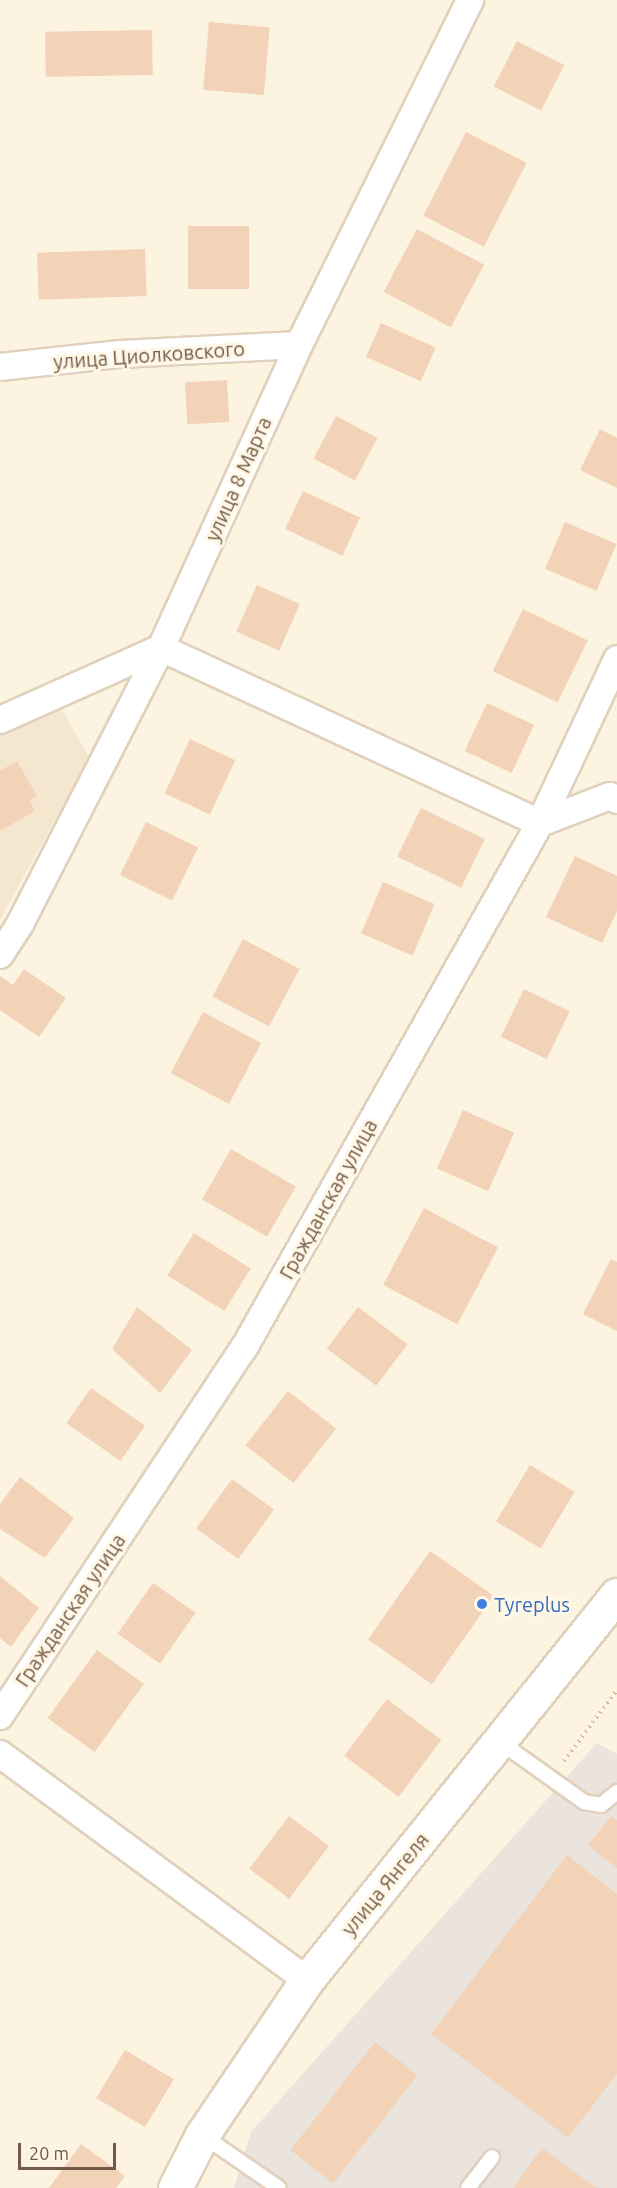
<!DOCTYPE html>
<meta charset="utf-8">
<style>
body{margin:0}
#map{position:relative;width:617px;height:2188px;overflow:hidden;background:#fcf3e0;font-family:Ubuntu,sans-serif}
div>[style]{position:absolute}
.residential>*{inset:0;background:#f4e6cf}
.industrial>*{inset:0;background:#ebe4dc}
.building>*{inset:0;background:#f2d3b8;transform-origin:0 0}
.path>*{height:4px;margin-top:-2px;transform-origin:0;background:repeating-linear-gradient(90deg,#d6b79b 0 1.5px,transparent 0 6px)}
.roads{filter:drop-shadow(2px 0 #e0d0bc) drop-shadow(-2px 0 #e0d0bc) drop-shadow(0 2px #e0d0bc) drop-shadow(0 -2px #e0d0bc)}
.service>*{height:14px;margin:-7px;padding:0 7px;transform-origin:7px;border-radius:7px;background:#fff}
.minor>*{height:26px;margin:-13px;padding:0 13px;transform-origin:13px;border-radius:13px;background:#fff}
.tertiary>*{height:33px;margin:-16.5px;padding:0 16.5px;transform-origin:16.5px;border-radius:16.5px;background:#fff}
.dots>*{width:16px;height:16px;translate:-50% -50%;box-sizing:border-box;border:3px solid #fff7e6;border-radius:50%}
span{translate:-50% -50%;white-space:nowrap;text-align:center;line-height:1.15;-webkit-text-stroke:6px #fff7e6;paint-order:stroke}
.street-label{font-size:20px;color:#735a48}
.shop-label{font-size:20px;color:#366cbe}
.left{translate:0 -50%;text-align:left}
.scale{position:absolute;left:18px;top:2143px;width:98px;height:27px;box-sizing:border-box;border:3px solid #735a48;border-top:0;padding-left:8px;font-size:18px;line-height:21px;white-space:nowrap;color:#735a48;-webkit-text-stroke:4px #fff7e6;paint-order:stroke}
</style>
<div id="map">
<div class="residential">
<i style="clip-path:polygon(59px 704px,89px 757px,0 920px,0 735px)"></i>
</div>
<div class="industrial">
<i style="clip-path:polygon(597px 1743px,617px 1754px,617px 2188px,234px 2188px,251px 2132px)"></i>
</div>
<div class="building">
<i style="left:209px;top:22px;width:61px;height:68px;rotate:5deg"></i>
<i style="left:152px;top:30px;width:45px;height:107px;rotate:89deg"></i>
<i style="left:517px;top:41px;width:53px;height:51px;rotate:27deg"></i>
<i style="left:466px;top:132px;width:68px;height:94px;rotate:27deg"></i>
<i style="left:188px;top:226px;width:61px;height:63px"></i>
<i style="left:417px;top:229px;width:76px;height:71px;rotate:28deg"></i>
<i style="left:145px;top:249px;width:47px;height:108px;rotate:88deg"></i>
<i style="left:381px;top:323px;width:60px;height:37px;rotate:24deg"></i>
<i style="left:227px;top:380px;width:42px;height:42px;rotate:87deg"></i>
<i style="left:336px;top:416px;width:47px;height:48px;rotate:28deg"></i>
<i style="clip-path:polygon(600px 429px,617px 438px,617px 488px,580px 470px)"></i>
<i style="left:303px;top:491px;width:63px;height:42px;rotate:25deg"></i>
<i style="left:565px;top:522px;width:56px;height:51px;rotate:23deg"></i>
<i style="left:257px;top:585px;width:47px;height:51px;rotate:24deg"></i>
<i style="left:523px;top:609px;width:72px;height:69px;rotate:26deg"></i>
<i style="left:487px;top:703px;width:52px;height:53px;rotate:25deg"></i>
<i style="left:190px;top:739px;width:50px;height:60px;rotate:25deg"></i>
<i style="clip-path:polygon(17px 761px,37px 796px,29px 800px,35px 811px,0 831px,0 771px)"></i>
<i style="left:421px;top:808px;width:71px;height:54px;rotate:26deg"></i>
<i style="left:146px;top:822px;width:58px;height:59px;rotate:26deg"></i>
<i style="clip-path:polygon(575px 856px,617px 876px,617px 911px,602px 943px,546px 917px)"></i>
<i style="left:383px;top:882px;width:56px;height:56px;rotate:23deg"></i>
<i style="left:243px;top:939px;width:64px;height:65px;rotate:28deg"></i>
<i style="clip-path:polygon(24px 969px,66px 998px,39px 1037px,0 1010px,0 976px,13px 985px)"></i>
<i style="left:524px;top:989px;width:51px;height:53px;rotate:26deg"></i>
<i style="left:203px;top:1012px;width:66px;height:69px;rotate:28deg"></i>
<i style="left:463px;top:1110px;width:56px;height:64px;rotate:24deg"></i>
<i style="left:231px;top:1149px;width:75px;height:58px;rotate:30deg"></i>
<i style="left:424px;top:1208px;width:84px;height:87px;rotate:28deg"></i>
<i style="left:194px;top:1233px;width:67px;height:50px;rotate:32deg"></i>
<i style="clip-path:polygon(611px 1259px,617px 1262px,617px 1331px,583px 1314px)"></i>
<i style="clip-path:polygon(137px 1307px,192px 1350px,160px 1393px,112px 1349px)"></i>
<i style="left:358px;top:1307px;width:62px;height:52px;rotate:37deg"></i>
<i style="left:91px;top:1388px;width:66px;height:43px;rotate:35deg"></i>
<i style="left:288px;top:1391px;width:61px;height:69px;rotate:38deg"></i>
<i style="left:530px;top:1465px;width:52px;height:66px;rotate:31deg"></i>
<i style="clip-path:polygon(20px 1477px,74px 1518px,45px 1558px,0 1529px,0 1504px)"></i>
<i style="left:232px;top:1479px;width:52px;height:61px;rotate:36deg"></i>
<i style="left:430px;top:1551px;width:78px;height:108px;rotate:35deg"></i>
<i style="clip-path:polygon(0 1576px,39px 1608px,11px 1647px,0 1638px)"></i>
<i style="left:153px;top:1583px;width:52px;height:62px;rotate:35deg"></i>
<i style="left:97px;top:1650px;width:58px;height:84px;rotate:36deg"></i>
<i style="left:387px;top:1699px;width:68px;height:71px;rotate:37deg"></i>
<i style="left:289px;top:1816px;width:50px;height:66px;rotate:37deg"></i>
<i style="clip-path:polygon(611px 1816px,617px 1820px,617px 1868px,588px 1845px)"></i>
<i style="clip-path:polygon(567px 1855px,617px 1894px,617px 2074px,568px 2138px,431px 2034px)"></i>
<i style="left:375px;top:2042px;width:54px;height:137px;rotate:38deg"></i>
<i style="left:125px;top:2050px;width:57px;height:56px;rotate:31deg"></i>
<i style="clip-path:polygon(81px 2144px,125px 2176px,116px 2188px,49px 2188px)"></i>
<i style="clip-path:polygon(542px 2148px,597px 2188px,513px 2188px)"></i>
</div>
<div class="path">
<i style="left:564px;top:1761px;width:89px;rotate:-53.3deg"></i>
</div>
<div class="roads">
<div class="service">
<i style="left:500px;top:1742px;width:103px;rotate:35.5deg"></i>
<i style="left:584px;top:1802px;width:17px;rotate:10deg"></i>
<i style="left:601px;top:1805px;width:21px;rotate:-39deg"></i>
<i style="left:202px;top:2135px;width:93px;rotate:34.5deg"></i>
<i style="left:468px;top:2188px;width:39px;rotate:-52deg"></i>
</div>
<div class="minor">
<i style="left:0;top:367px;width:121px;rotate:-6.2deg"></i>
<i style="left:120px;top:354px;width:179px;rotate:-2.9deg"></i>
<i style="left:0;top:720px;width:176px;rotate:-24.1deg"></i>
<i style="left:161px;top:648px;width:417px;rotate:24.8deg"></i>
<i style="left:540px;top:823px;width:75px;rotate:-21.1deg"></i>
<i style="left:610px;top:796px;width:8px;rotate:30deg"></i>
<i style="left:0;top:955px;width:37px;rotate:-57deg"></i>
<i style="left:20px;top:924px;width:310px;rotate:-62.9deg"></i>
<i style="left:161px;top:648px;width:333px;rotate:-65.5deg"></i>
<i style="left:299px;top:345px;width:385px;rotate:-63.6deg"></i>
<i style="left:0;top:1716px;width:442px;rotate:-56.5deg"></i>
<i style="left:244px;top:1348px;width:603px;rotate:-60.59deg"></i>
<i style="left:540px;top:823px;width:181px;rotate:-64.8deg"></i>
<i style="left:0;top:1754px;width:381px;rotate:36.4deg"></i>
</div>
<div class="tertiary">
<i style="left:175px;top:2188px;width:59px;rotate:-63deg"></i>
<i style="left:202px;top:2135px;width:187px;rotate:-55.9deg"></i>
<i style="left:307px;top:1980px;width:494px;rotate:-51.2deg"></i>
</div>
</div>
<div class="dots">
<i style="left:482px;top:1604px;background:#3f7fe0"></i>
</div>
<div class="street-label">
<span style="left:149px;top:355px;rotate:-4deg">улица Циолковского</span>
<span style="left:238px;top:479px;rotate:-66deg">улица 8 Марта</span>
<span style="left:328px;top:1199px;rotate:-61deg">Гражданская улица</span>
<span style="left:70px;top:1610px;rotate:-56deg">Гражданская улица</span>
<span style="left:385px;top:1884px;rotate:-51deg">улица Янгеля</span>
</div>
<div class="shop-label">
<span class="left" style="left:494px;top:1604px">Tyreplus</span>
</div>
<div class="scale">20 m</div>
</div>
